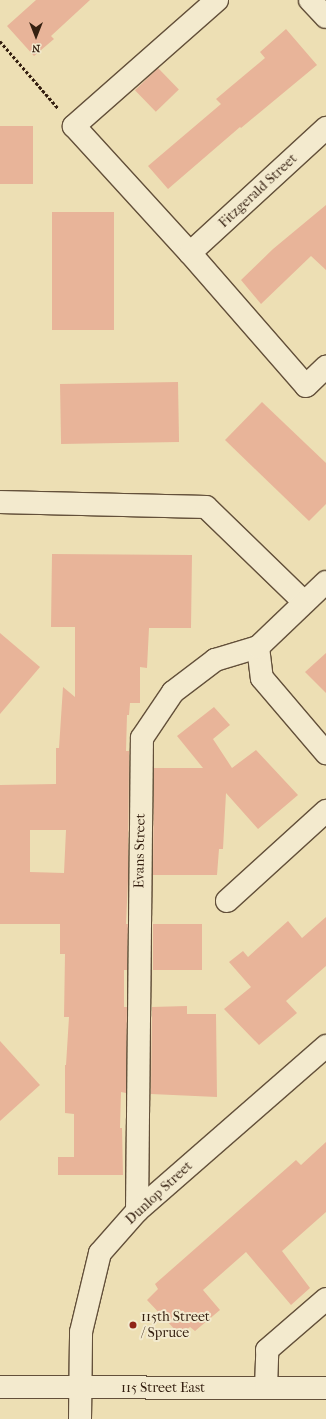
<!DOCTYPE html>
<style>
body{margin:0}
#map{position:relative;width:326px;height:1419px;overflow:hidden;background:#eddfb4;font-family:"IM FELL French Canon",serif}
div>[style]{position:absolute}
.building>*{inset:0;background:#e8b499;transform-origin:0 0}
.path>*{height:2.5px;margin-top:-1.25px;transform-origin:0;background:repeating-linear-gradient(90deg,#352011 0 3px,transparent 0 5px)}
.roads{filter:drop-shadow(1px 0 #63503a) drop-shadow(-1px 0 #63503a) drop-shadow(0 1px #63503a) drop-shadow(0 -1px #63503a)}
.minor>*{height:22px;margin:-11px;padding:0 11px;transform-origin:11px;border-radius:11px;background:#f3eace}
.dots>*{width:11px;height:11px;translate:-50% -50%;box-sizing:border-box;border:2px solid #f3eace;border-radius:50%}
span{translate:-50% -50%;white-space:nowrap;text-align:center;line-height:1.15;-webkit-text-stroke:4px #f3eace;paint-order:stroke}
.street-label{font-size:14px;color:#352011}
.poi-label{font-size:14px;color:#352011}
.left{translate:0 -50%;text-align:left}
.north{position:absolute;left:16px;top:16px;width:40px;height:40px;-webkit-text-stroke:3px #f3eace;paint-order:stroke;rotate:180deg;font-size:11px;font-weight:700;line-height:16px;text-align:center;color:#352011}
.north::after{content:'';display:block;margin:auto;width:14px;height:18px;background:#352011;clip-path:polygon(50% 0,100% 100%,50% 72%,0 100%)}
</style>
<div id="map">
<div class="building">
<i style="clip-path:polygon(36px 0,90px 0,51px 36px,54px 39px,34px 56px,7px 26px)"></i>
<i style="clip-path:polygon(286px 29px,317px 65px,241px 128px,240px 127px,168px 189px,148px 166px,221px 104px,216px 99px,265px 58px,260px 52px)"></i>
<i style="left:158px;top:68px;width:30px;height:32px;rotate:46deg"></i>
<i style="left:0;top:126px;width:33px;height:58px"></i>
<i style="clip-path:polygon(326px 205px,326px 270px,311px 256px,261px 304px,241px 280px,273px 249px)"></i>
<i style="left:52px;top:212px;width:62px;height:118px"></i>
<i style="left:178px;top:382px;width:60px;height:118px;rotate:89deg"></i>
<i style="clip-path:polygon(262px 402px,326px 463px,326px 504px,309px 521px,225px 440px)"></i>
<i style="clip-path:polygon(evenodd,52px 554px,192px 555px,191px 628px,149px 628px,147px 668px,140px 667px,140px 703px,130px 703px,129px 715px,127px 715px,126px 751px,129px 751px,128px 880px,126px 924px,128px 924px,127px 970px,124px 970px,124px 1007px,127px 1007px,126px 1093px,121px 1092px,120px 1128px,122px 1128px,123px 1175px,58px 1175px,58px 1157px,74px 1157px,74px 1114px,65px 1113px,65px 1065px,66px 1065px,69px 1017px,64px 1017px,65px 954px,60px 954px,60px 924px,0 924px,0 785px,56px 784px,56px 748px,59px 748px,63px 687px,75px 697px,75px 627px,51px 627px,52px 554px,30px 830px,66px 830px,64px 873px,30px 872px,30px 830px)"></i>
<i style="clip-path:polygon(0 633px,40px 667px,0 714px)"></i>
<i style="clip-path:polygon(326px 653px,326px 693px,305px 672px)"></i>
<i style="clip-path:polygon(214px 707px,230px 725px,213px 739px,232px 768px,256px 750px,298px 795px,258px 829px,226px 793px,223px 849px,219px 849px,217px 875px,153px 875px,154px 768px,203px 768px,177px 736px)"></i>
<i style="clip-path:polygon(326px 917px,326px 966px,286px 1001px,297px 1013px,259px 1045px,224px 1009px,251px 987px,229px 962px,243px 951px,248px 957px,288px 921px,302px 938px)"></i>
<i style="left:153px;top:924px;width:49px;height:46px"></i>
<i style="clip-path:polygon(187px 1006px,187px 1014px,216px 1014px,217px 1097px,151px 1094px,152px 1007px)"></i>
<i style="clip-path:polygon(0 1041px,40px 1085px,0 1121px)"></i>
<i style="clip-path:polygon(326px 1142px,326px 1212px,282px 1251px,310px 1288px,291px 1305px,246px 1252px,203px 1290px,220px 1310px,195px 1331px,190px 1327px,180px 1335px,147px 1300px,158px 1289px,155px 1284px,296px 1160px,301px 1165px)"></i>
</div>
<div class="path">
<i style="left:0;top:41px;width:90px;rotate:49.1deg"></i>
</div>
<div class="roads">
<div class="minor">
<i style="left:217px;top:0;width:191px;rotate:138.6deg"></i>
<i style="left:74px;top:126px;width:172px;rotate:47.6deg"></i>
<i style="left:190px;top:253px;width:176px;rotate:48.9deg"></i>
<i style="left:306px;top:386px;width:28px;rotate:-44deg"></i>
<i style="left:310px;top:0;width:23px;rotate:47deg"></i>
<i style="left:190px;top:253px;width:185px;rotate:-42.6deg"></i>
<i style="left:0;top:502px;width:206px;rotate:1.4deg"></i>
<i style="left:206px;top:507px;width:136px;rotate:44.1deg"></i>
<i style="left:258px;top:647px;width:31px;rotate:83deg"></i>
<i style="left:262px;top:678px;width:99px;rotate:49.5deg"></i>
<i style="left:227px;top:901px;width:134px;rotate:-42.3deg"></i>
<i style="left:137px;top:1211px;width:473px;rotate:-89.4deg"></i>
<i style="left:142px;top:738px;width:55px;rotate:-56deg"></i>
<i style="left:173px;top:692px;width:53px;rotate:-37.3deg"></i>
<i style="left:215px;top:660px;width:45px;rotate:-16.8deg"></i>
<i style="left:258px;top:647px;width:94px;rotate:-43.7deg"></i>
<i style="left:0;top:1387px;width:326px;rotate:0.2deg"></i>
<i style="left:266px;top:1388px;width:38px;rotate:-88deg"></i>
<i style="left:267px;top:1350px;width:78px;rotate:-40.8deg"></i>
<i style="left:80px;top:1419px;width:87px;rotate:-89.3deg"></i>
<i style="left:81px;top:1332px;width:81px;rotate:-76.5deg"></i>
<i style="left:100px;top:1253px;width:56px;rotate:-48.6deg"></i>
<i style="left:137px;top:1211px;width:251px;rotate:-41.1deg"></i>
</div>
</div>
<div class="dots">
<i style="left:133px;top:1325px;background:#8f2418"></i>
</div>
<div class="street-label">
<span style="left:258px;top:191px;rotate:-43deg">Fitzgerald Street</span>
<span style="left:140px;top:851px;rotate:-89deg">Evans Street</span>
<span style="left:159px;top:1193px;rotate:-43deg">Dunlop Street</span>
<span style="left:163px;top:1388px">115 Street East</span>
</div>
<div class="poi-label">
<span class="left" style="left:141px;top:1325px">115th Street<br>/ Spruce</span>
</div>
<div class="north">N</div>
</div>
